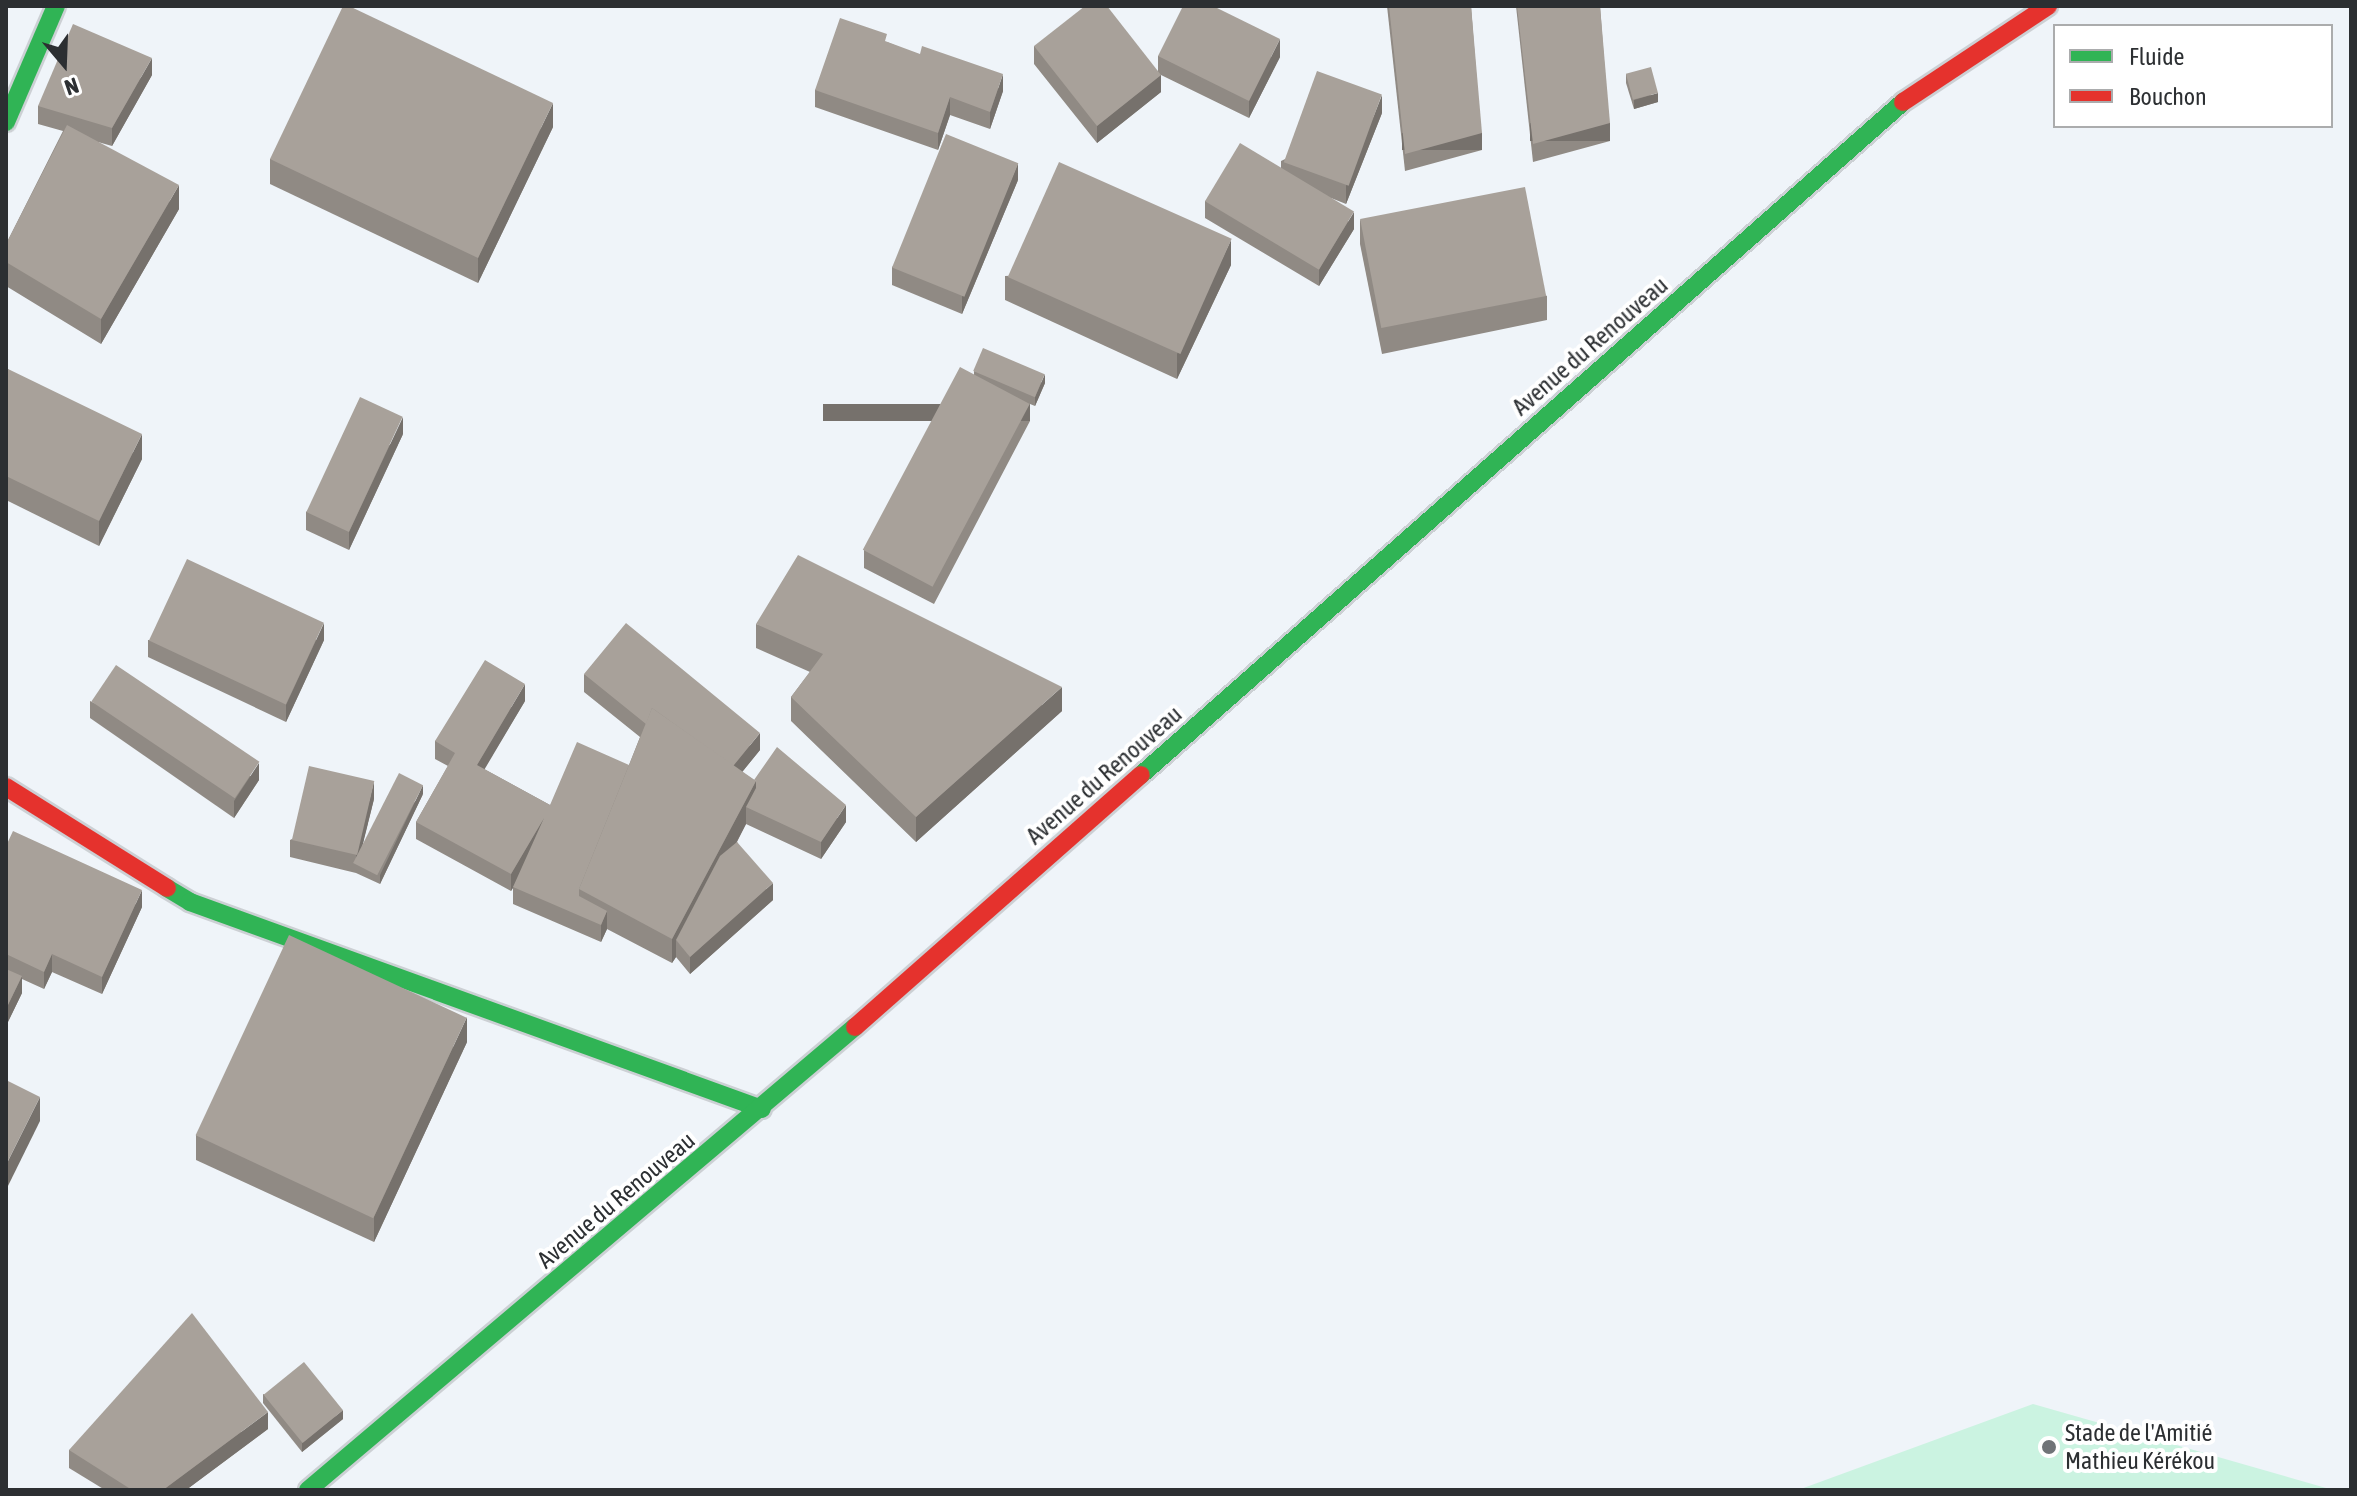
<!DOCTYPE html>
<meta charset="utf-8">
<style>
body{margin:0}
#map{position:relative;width:2357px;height:1496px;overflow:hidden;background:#eff4f9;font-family:"Asap Condensed",sans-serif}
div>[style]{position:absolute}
.green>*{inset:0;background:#cbf3e1}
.roads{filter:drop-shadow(2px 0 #ccd0d4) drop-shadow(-2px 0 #ccd0d4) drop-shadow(0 2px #ccd0d4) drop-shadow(0 -2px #ccd0d4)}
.fast>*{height:18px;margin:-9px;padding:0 9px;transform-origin:9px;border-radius:9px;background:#30b455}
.jam>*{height:18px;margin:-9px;padding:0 9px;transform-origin:9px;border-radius:9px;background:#e5322d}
.wall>*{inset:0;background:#908a84}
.shaded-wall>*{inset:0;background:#76716c;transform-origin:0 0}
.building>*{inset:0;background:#a8a19a;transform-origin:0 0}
.dots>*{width:22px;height:22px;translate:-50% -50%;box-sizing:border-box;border:4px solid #fff;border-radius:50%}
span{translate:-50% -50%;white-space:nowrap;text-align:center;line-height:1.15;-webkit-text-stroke:8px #fff;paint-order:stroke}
.street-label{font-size:24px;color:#2c2f32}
.poi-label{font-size:24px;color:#2c2f32}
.left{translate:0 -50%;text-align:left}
.frame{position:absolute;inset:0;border:8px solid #2c2f32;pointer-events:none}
.legend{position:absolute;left:2053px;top:24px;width:280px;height:104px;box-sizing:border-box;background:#fff;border:2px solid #abacad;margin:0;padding:10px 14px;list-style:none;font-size:24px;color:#2c2f32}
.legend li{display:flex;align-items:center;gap:16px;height:40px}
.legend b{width:40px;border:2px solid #abacad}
.north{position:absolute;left:24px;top:24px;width:80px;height:80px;-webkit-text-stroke:6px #fff;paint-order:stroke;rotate:161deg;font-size:22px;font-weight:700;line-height:32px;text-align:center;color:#2c2f32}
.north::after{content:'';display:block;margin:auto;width:28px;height:36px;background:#2c2f32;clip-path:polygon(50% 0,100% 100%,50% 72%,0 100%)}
</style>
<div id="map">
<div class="green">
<i style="clip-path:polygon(2033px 1404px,2333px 1490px,1798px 1490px)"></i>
</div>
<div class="roads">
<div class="fast">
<i style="left:6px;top:122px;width:126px;rotate:-66.7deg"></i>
<i style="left:1141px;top:775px;width:1017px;rotate:-41.45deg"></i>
<i style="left:167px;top:888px;width:27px;rotate:31deg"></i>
<i style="left:190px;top:902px;width:608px;rotate:19.89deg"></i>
<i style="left:308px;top:1490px;width:717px;rotate:-40.25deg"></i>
</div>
<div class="jam">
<i style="left:1903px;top:102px;width:174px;rotate:-33.5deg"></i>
<i style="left:6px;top:787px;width:190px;rotate:32.1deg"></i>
<i style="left:855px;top:1027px;width:381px;rotate:-41.4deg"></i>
</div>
</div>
<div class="wall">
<i style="clip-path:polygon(1387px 6px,1471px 6px,1482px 150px,1405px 171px)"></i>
<i style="clip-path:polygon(1516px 6px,1600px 6px,1610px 141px,1533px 162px)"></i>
<i style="clip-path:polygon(887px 42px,1003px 91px,990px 129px,950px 115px,938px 150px,815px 107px,815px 90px)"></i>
<i style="clip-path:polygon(1034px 46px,1158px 71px,1158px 56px,1280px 57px,1249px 118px,1161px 75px,1161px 92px,1097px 143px,1034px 64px)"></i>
<i style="clip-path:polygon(1626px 74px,1658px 102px,1634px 109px,1626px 83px)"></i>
<i style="clip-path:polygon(152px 75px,112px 146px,98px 142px,179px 209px,101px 344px,6px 286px,6px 244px,63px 131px,38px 124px,38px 106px)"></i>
<i style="clip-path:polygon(1382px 113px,1346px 204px,1331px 198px,1354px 229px,1319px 286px,1205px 218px,1205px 201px,1281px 168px,1281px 161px)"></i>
<i style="clip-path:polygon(553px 127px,478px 283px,270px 184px,270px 159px)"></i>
<i style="clip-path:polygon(1018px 180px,962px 314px,892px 285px,892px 267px)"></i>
<i style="clip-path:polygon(1360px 220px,1547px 296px,1547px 320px,1382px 354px,1360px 244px)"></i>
<i style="clip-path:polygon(1231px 265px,1177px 379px,1005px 300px,1005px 276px)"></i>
<i style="clip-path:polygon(6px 368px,142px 459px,99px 546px,6px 500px)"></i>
<i style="clip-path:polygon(974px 371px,1045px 383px,1035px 406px,1030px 404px,1030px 421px,934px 604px,864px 568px,864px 550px,974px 375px)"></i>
<i style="clip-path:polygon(403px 434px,349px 550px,306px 530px,306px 512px)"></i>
<i style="clip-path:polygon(756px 624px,1062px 711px,916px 842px,791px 721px,791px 697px,810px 672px,756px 648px)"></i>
<i style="clip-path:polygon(148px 640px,324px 640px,286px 722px,148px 657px)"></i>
<i style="clip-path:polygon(584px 674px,760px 750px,742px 772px,754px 780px,846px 822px,821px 859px,746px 824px,737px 842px,773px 900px,690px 974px,676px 957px,672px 963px,607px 929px,601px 942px,513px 904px,513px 888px,511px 891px,416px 839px,416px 822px,448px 766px,435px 759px,435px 741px,525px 701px,484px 769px,550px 805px,629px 765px,640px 737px,584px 692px)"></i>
<i style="clip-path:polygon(90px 701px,259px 780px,234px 818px,90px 718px)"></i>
<i style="clip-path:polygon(423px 794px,380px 884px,356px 873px,290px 857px,290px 840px,374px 799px,360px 854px)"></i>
<i style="clip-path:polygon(6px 846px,142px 907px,102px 994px,52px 972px,44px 989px,22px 979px,22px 993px,6px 1026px)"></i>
<i style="clip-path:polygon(467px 1042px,374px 1242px,196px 1160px,196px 1135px)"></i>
<i style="clip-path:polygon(263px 1394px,343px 1419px,302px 1452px,263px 1403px)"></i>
<i style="clip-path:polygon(268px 1429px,186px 1490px,105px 1490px,69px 1468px,69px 1450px)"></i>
</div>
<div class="shaded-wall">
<i style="clip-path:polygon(1280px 39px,1280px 57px,1249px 118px,1249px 101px)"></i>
<i style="clip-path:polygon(152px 58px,152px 75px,112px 146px,112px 128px)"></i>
<i style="clip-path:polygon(1003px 74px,1003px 91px,990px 129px,990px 112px)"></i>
<i style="clip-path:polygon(1161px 75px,1161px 92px,1097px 143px,1097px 126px)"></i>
<i style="clip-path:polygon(1658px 93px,1658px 102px,1634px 109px,1634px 100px)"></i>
<i style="clip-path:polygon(1382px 95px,1382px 113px,1346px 204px,1346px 186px)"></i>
<i style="clip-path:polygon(950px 97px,950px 115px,938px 150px,938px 133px)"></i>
<i style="clip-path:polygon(553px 103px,553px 127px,478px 283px,478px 258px)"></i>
<i style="left:1610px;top:123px;width:18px;height:80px;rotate:90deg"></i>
<i style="left:1482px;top:133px;width:17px;height:80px;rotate:90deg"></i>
<i style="clip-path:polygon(1018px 163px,1018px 180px,962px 314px,962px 297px)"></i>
<i style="clip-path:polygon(179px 185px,179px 209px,101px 344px,101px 319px)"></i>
<i style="clip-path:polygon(1354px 212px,1354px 229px,1319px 286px,1319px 269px)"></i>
<i style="clip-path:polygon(1231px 240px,1231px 265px,1177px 379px,1177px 354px)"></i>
<i style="clip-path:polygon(1045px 374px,1045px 383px,1035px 406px,1035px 397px)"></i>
<i style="left:1030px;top:404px;width:17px;height:207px;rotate:90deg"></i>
<i style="clip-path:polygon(403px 417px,403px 434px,349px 550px,349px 532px)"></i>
<i style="clip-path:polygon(142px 434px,142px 459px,99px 546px,99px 521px)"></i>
<i style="clip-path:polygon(324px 623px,324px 640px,286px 722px,286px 705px)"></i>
<i style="clip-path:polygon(525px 684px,525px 701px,477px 782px,477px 765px)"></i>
<i style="clip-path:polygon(1062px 687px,1062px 711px,916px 842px,916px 817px)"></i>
<i style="clip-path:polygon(760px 733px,760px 750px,730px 787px,730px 770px)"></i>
<i style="clip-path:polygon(259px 763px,259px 780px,234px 818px,234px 801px)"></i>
<i style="clip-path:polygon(374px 781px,374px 799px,358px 864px,356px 864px,356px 855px)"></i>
<i style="clip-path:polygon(756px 781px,756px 806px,746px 807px,746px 824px,682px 946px,676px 940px,676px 957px,672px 963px,672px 939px)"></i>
<i style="clip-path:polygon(423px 785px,423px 794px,380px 884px,380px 875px)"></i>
<i style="clip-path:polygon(846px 805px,846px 822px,821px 859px,821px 842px)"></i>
<i style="clip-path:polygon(544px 818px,544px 835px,511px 891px,511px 874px)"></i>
<i style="clip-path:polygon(773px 883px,773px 900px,690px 974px,690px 957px)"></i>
<i style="clip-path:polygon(142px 890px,142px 907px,102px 994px,102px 977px)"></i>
<i style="clip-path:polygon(607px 911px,607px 929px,601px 942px,601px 925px)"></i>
<i style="clip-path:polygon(52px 954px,52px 972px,44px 989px,44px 972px)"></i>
<i style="clip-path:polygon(22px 976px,22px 993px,6px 1026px,6px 1009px)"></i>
<i style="clip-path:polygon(467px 1017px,467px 1042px,374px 1242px,374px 1217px)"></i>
<i style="clip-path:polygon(40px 1097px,40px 1121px,6px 1190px,6px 1165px)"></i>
<i style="clip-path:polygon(343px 1410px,343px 1419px,302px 1452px,302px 1443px)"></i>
<i style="clip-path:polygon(268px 1412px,268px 1429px,186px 1490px,163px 1490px)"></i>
</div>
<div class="building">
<i style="clip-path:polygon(343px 6px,349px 6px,553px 103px,478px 258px,270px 159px)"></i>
<i style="clip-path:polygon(1085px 6px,1107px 6px,1161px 75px,1097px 126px,1034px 46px)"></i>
<i style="clip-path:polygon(1183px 6px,1213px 6px,1280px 39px,1249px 101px,1158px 56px)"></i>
<i style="clip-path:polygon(1389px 6px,1471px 6px,1482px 133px,1405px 154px)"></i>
<i style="clip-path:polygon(1517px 6px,1600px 6px,1610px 123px,1533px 144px)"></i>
<i style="clip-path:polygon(840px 18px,887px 34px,885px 41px,920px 54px,922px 46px,1003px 74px,990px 112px,950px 97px,938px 133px,815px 90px)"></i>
<i style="clip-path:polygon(73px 24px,152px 58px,112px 128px,38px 106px)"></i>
<i style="left:1651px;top:67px;width:27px;height:26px;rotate:75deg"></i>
<i style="left:1317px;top:71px;width:69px;height:97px;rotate:20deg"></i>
<i style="clip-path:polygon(67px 125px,179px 185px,101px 319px,6px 262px,6px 244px)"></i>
<i style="left:946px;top:134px;width:78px;height:144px;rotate:22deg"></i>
<i style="left:1240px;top:143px;width:133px;height:68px;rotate:31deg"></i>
<i style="left:1059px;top:162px;width:189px;height:126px;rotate:24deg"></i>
<i style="left:1525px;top:187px;width:111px;height:168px;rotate:79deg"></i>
<i style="left:983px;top:348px;width:67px;height:25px;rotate:23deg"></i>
<i style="left:960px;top:367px;width:79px;height:207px;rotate:28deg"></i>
<i style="clip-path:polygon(6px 368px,142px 434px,99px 521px,6px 476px)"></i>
<i style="left:360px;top:397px;width:47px;height:127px;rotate:25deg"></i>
<i style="clip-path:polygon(798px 555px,1062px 687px,916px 817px,791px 697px,823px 654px,756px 624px)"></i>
<i style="left:187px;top:559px;width:151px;height:90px;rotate:25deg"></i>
<i style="clip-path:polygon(626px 623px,760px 733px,733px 766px,652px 708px,646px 724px,584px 674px)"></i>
<i style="clip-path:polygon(485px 660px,525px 684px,477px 765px,550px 805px,577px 742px,629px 765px,579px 889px,579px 896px,607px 911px,601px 925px,513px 887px,544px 818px,511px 874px,416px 822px,455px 753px,435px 741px)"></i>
<i style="left:116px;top:665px;width:173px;height:44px;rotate:34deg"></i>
<i style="clip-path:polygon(652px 708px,756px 781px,672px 939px,579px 889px)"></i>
<i style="clip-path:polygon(777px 747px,846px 805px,821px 842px,746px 807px,756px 788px,756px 781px,754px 780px)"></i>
<i style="left:309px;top:766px;width:67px;height:76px;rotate:13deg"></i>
<i style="left:399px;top:773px;width:27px;height:101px;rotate:27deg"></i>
<i style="clip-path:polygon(13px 831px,142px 890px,102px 977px,52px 954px,44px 972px,6px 954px,6px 846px)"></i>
<i style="clip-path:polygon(737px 842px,773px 883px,690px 957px,676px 940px,720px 856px)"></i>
<i style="left:289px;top:935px;width:196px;height:221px;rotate:25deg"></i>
<i style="clip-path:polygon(6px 969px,22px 976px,6px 1009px)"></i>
<i style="clip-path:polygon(6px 1080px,40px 1097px,6px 1165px)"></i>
<i style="clip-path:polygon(192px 1313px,268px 1412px,163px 1490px,132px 1490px,69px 1450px)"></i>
<i style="left:304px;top:1362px;width:62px;height:52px;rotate:51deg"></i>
</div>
<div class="dots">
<i style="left:2049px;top:1447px;background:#707478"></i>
</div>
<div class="street-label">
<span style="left:1590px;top:346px;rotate:-41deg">Avenue du Renouveau</span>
<span style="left:1104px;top:775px;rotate:-41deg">Avenue du Renouveau</span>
<span style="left:616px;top:1200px;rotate:-40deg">Avenue du Renouveau</span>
</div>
<div class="poi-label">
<span class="left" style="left:2065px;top:1447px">Stade de l'Amitié<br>Mathieu Kérékou</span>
</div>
<div class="frame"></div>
<ul class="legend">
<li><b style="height:10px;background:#30b455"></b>Fluide</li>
<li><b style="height:10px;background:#e5322d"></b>Bouchon</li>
</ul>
<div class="north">N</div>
</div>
